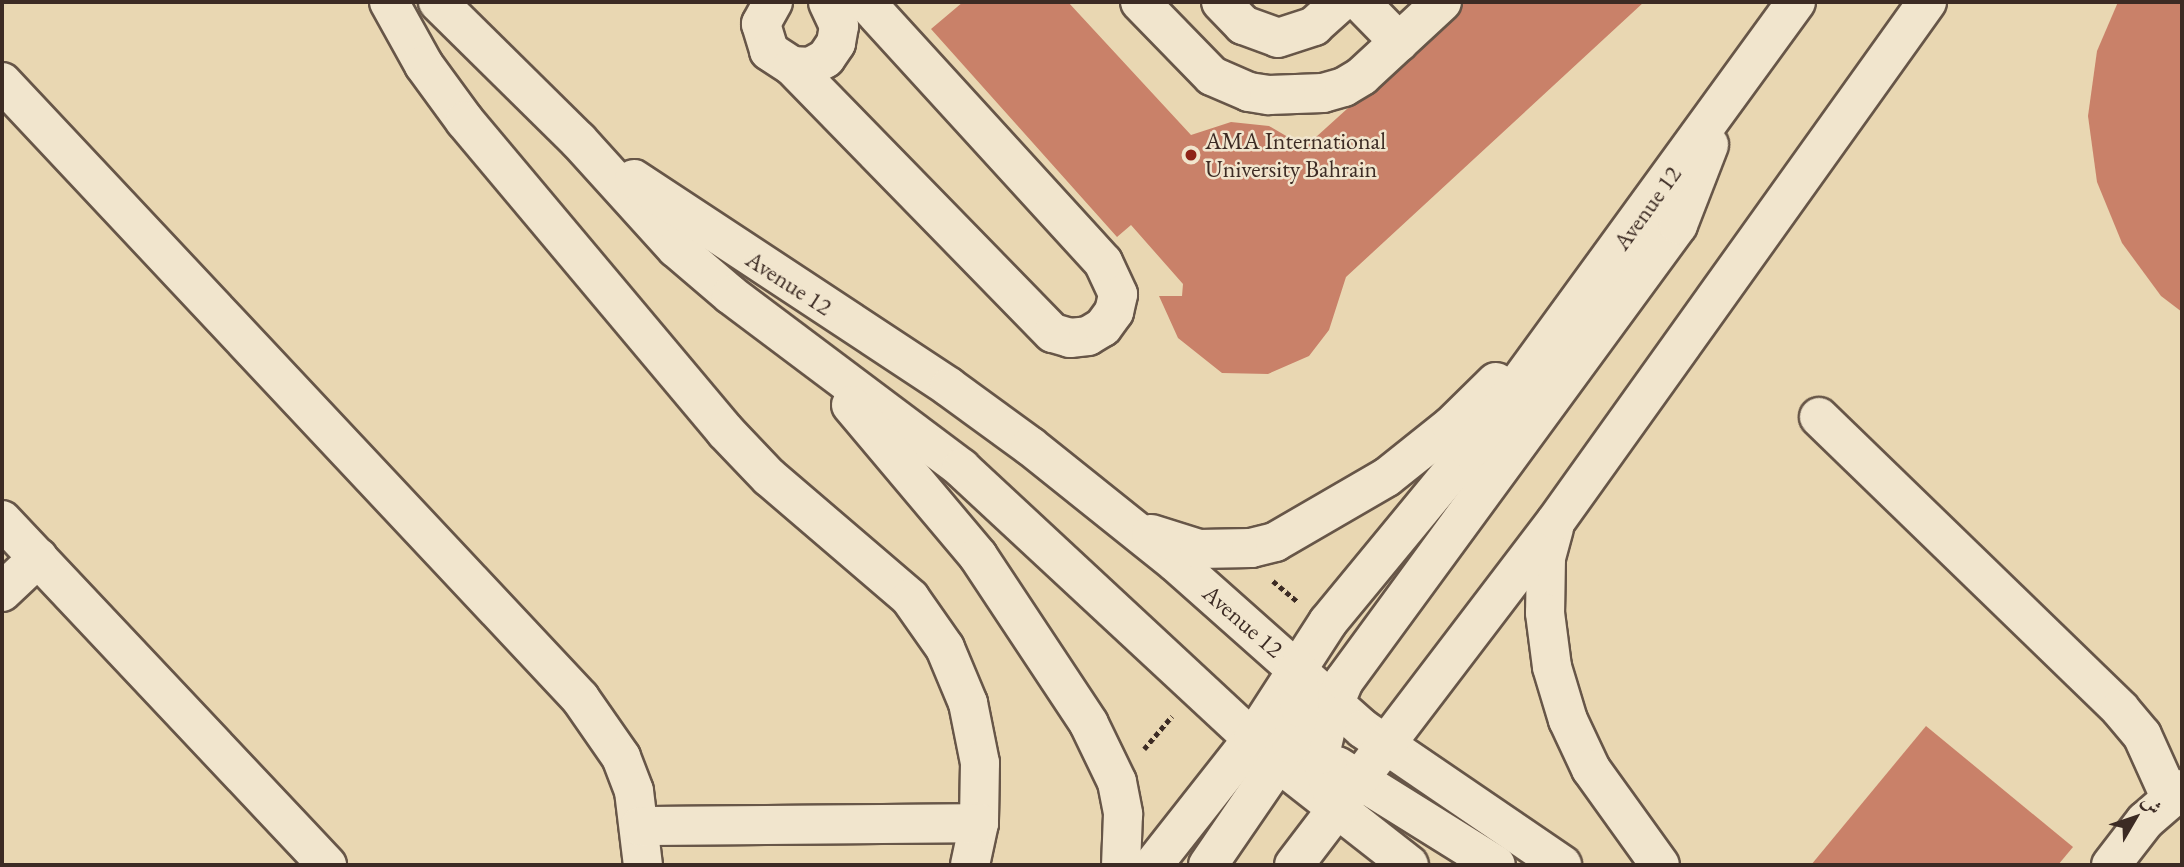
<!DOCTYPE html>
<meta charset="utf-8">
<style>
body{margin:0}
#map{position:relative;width:2184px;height:867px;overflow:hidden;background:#e9d7b2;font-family:"EB Garamond",Amiri,serif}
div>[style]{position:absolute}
.building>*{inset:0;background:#c98169}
.path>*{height:4.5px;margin-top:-2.25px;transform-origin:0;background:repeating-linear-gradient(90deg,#3c2b24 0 5px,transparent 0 8.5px)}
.roads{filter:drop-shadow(2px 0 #675648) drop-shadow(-2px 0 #675648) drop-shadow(0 2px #675648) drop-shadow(0 -2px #675648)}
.minor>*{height:38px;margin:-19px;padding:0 19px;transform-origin:19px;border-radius:19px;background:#f1e5cd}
.dots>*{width:19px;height:19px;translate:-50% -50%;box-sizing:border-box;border:4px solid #f1e5cd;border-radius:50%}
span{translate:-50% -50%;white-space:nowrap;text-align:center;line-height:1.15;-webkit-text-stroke:5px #f1e5cd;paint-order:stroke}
.poi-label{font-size:24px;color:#3c2b24}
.left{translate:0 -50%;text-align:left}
.street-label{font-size:24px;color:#3c2b24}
.frame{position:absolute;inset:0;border:4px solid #3c2b24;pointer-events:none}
.north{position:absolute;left:2100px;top:783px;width:70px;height:70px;-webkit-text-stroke:5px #f1e5cd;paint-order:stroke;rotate:51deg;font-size:19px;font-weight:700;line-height:28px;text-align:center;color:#3c2b24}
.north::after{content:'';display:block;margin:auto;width:24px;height:32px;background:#3c2b24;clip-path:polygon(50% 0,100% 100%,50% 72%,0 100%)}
</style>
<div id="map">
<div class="building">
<i style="clip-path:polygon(963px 2px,1068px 2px,1191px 135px,1231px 122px,1269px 126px,1305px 147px,1465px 2px,1644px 2px,1346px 277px,1329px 330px,1309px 356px,1268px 374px,1222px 373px,1178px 338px,1159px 296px,1182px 296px,1183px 284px,1131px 225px,1117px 237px,931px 29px)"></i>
<i style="clip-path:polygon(2118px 2px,2182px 2px,2182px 312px,2161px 296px,2122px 243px,2097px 182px,2088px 116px,2097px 51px)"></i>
<i style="clip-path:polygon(1926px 726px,2073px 847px,2058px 865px,1811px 865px)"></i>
</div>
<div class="path">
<i style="left:1273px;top:581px;width:33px;rotate:40deg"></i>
<i style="left:1144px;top:749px;width:43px;rotate:-49.7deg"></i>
</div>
<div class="roads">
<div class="minor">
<i style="left:389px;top:2px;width:72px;rotate:60.9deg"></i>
<i style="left:424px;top:65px;width:69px;rotate:53.8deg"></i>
<i style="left:465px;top:121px;width:405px;rotate:50deg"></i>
<i style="left:725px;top:431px;width:64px;rotate:46.3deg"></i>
<i style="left:769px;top:477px;width:186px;rotate:40.6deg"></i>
<i style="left:910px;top:598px;width:61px;rotate:55deg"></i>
<i style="left:945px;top:648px;width:60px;rotate:67.3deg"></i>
<i style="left:968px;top:703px;width:61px;rotate:78.7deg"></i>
<i style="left:980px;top:763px;width:60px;rotate:91deg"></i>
<i style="left:979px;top:823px;width:43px;rotate:102.1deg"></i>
<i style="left:438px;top:2px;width:197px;rotate:44.6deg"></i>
<i style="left:578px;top:140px;width:146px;rotate:47.8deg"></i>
<i style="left:676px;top:248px;width:72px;rotate:40.5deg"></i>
<i style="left:731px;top:295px;width:288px;rotate:36.9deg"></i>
<i style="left:961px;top:468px;width:434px;rotate:42.9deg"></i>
<i style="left:1279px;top:763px;width:165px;rotate:38.1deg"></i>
<i style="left:773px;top:2px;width:25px;rotate:119deg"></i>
<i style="left:761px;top:24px;width:28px;rotate:73deg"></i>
<i style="left:769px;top:51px;width:27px;rotate:33deg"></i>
<i style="left:792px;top:66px;width:18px;rotate:3deg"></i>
<i style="left:810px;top:67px;width:18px;rotate:-29deg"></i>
<i style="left:826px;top:58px;width:18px;rotate:-56deg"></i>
<i style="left:836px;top:43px;width:17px;rotate:-80deg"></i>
<i style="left:839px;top:26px;width:26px;rotate:-115deg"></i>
<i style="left:1140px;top:2px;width:103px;rotate:45.8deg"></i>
<i style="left:1212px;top:76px;width:40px;rotate:23.4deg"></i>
<i style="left:1249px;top:92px;width:20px;rotate:9deg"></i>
<i style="left:1269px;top:95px;width:54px;rotate:-2.1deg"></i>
<i style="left:1323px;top:93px;width:22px;rotate:-16deg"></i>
<i style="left:1344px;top:87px;width:21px;rotate:-31deg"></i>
<i style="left:1362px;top:76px;width:109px;rotate:-42.8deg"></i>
<i style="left:1221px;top:2px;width:32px;rotate:46deg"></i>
<i style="left:1243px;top:25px;width:37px;rotate:20deg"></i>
<i style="left:1278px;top:38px;width:38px;rotate:-18deg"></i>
<i style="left:1314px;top:26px;width:36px;rotate:-42deg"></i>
<i style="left:1360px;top:2px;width:56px;rotate:45.7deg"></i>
<i style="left:792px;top:66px;width:373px;rotate:45.7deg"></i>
<i style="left:1053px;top:333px;width:18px;rotate:16deg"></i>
<i style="left:1070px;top:338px;width:18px;rotate:-6deg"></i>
<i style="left:1088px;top:336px;width:17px;rotate:-31deg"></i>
<i style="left:1103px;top:327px;width:19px;rotate:-54deg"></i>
<i style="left:1114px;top:312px;width:18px;rotate:-77deg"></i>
<i style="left:1118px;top:294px;width:35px;rotate:-115deg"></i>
<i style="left:1103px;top:262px;width:352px;rotate:-132.4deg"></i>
<i style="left:2px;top:82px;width:845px;rotate:46.82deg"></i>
<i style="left:580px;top:698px;width:72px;rotate:55.2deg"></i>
<i style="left:621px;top:757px;width:36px;rotate:69deg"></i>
<i style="left:634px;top:791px;width:75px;rotate:83.1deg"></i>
<i style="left:634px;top:179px;width:377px;rotate:33.4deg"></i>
<i style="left:949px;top:387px;width:100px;rotate:36.1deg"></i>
<i style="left:1030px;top:446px;width:186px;rotate:38.7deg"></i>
<i style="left:1175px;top:562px;width:251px;rotate:41.6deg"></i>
<i style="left:1363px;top:729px;width:241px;rotate:34.3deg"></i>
<i style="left:851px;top:405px;width:197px;rotate:49.9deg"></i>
<i style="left:978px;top:556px;width:201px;rotate:56.5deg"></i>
<i style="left:1089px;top:724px;width:64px;rotate:64.2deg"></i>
<i style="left:1117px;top:782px;width:33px;rotate:79deg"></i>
<i style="left:1123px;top:814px;width:51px;rotate:92.2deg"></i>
<i style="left:1819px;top:417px;width:419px;rotate:44.1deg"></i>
<i style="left:2120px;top:709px;width:34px;rotate:50deg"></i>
<i style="left:2142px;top:735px;width:68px;rotate:65.7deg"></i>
<i style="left:2px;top:520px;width:474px;rotate:46.7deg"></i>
<i style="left:1554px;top:528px;width:31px;rotate:105deg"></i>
<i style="left:1546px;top:558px;width:55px;rotate:91deg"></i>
<i style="left:1545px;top:613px;width:54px;rotate:82.6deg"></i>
<i style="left:1552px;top:667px;width:55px;rotate:73.2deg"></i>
<i style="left:1568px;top:720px;width:54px;rotate:64.9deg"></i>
<i style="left:1591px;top:769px;width:118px;rotate:54.3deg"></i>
<i style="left:1151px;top:534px;width:50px;rotate:17.4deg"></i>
<i style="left:1199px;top:549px;width:52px;rotate:-1.1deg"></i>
<i style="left:1251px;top:548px;width:25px;rotate:-14deg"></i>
<i style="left:1275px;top:542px;width:129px;rotate:-30.1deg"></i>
<i style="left:1387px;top:477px;width:82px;rotate:-38.6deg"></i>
<i style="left:1451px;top:426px;width:63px;rotate:-44.4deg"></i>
<i style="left:2px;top:592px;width:50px;rotate:-43.4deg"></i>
<i style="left:1337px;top:766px;width:187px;rotate:31.9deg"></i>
<i style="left:1338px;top:811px;width:59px;rotate:-107.8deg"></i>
<i style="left:1320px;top:755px;width:37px;rotate:-77deg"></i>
<i style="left:1328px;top:719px;width:41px;rotate:-67.2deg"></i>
<i style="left:1344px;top:681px;width:565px;rotate:-53.78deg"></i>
<i style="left:1678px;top:225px;width:86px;rotate:-68.8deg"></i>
<i style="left:640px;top:826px;width:339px;rotate:-0.5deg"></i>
<i style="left:1153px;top:865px;width:162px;rotate:-51.8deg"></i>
<i style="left:1253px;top:738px;width:138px;rotate:-57.1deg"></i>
<i style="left:1328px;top:622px;width:223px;rotate:-50.5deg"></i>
<i style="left:1470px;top:450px;width:554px;rotate:-53.96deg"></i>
<i style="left:1208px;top:865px;width:147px;rotate:-55.6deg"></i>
<i style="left:1291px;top:744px;width:37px;rotate:-76deg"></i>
<i style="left:1300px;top:708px;width:39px;rotate:-93deg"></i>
<i style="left:1294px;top:865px;width:432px;rotate:-52.7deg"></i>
<i style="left:1556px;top:521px;width:638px;rotate:-54.44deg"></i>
<i style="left:2111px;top:865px;width:56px;rotate:-52.3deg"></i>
<i style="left:2145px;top:821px;width:49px;rotate:-40.9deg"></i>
</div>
</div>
<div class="dots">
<i style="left:1191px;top:155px;background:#8f2418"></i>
</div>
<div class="poi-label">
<span class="left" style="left:1205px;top:155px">AMA International<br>University Bahrain</span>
</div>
<div class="street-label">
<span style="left:1647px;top:208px;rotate:-54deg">Avenue 12</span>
<span style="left:789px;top:283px;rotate:33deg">Avenue 12</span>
<span style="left:1243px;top:621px;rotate:41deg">Avenue 12</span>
</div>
<div class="frame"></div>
<div class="north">ش</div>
</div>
